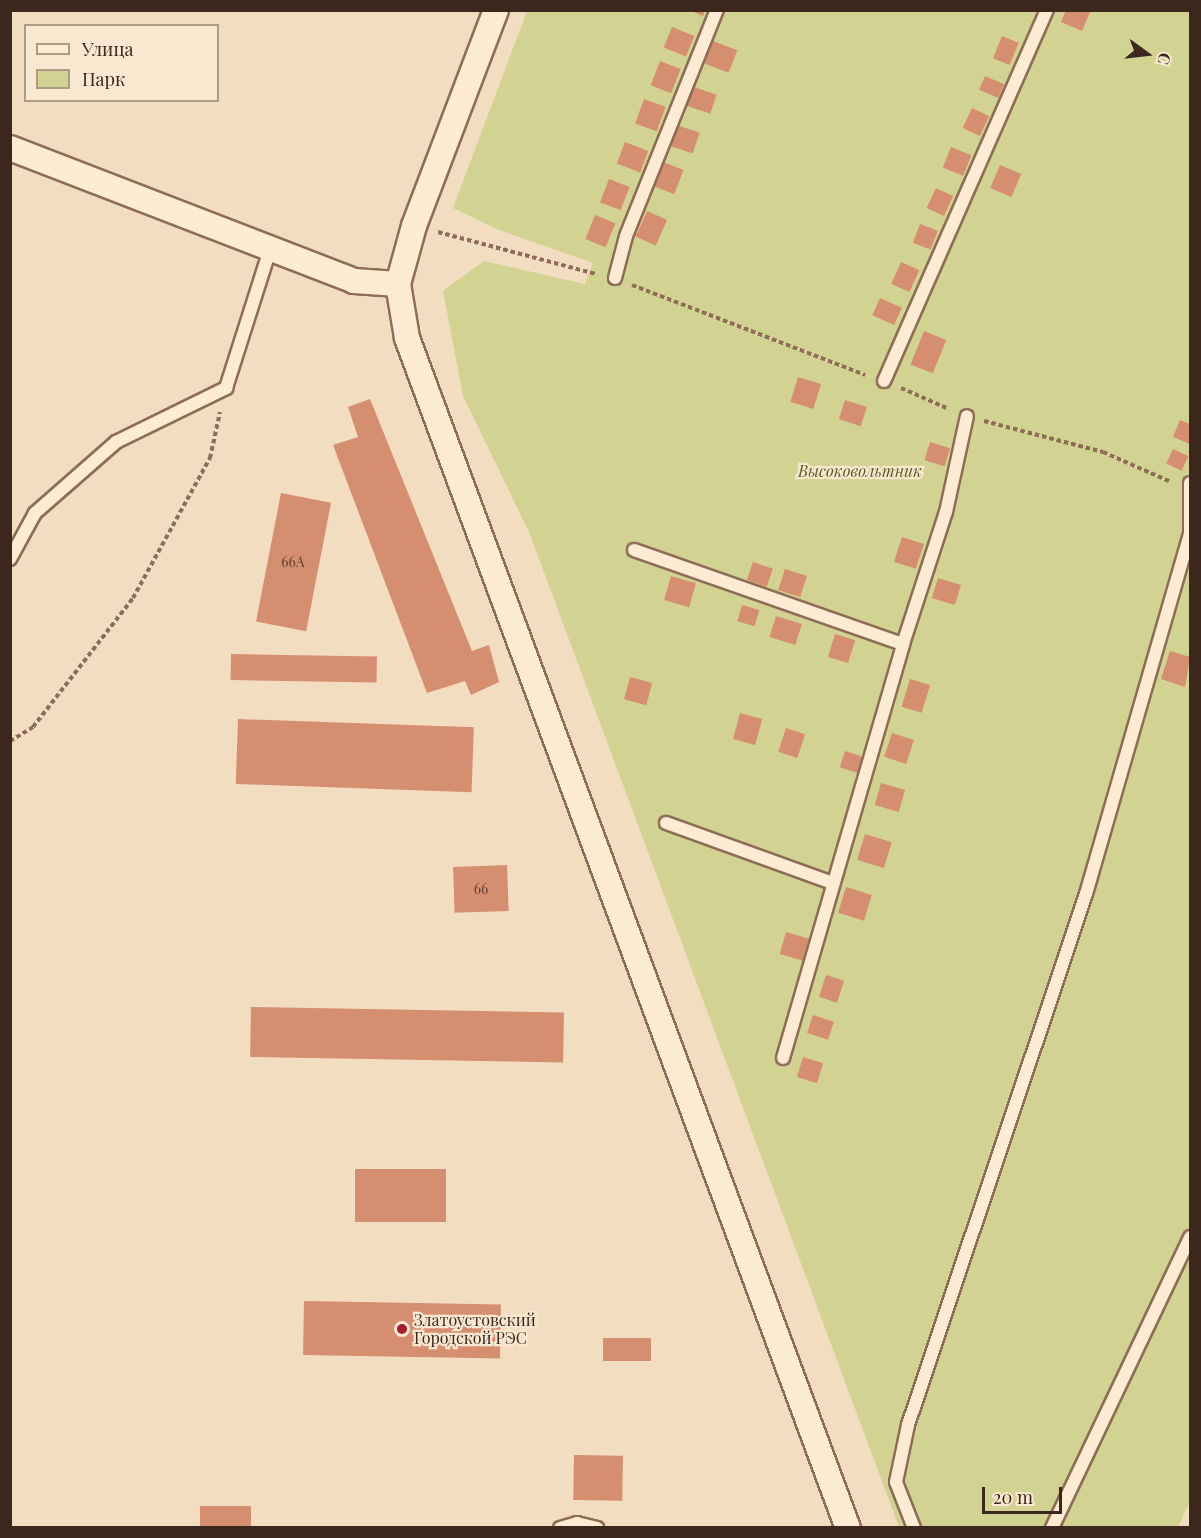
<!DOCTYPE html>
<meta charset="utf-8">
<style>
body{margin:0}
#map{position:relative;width:1201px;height:1538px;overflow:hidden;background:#f3ddc0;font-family:"Playfair Display",serif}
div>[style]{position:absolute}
.green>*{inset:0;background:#d2d292}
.building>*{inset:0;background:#d68e71;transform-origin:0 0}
.path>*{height:4px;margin-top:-2px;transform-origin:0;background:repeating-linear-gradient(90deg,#8e6c55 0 4.5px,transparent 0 7.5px)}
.roads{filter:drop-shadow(2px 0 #8e6c55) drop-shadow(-2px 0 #8e6c55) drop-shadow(0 2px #8e6c55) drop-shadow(0 -2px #8e6c55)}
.service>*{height:12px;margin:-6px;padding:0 6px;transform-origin:6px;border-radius:6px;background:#fdebd4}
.minor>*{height:24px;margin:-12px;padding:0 12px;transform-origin:12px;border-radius:12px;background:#fdebd4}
.dots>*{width:16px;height:16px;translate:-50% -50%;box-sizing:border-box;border:3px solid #f9e8d0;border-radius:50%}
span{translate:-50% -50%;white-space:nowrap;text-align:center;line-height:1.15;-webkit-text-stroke:4.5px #f9e8d0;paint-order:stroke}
.number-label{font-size:14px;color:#624131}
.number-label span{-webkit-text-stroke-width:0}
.park-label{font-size:16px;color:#535b20;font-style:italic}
.poi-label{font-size:16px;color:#3c271c}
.left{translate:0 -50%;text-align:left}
.frame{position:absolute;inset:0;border:12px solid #3c271c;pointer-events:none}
.legend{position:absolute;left:24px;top:24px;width:195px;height:78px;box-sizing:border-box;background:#f9e8d0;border:2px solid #ad9b88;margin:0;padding:8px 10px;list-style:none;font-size:18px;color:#3c271c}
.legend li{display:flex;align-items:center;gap:12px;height:30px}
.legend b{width:30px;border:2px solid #ad9b88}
.north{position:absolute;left:1117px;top:24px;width:60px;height:60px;-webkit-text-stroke:4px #f9e8d0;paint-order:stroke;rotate:105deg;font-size:16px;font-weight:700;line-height:24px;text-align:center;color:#3c271c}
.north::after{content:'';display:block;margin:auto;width:21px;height:27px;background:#3c271c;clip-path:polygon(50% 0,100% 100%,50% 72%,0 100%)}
.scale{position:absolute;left:982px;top:1487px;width:80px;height:27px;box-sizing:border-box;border:3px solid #3c271c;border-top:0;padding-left:8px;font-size:18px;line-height:21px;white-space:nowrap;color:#3c271c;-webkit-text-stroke:4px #f9e8d0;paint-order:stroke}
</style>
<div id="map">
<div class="green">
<i style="clip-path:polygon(527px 11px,1190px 11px,1190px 1502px,1178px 1527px,899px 1527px,529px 532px,463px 396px,443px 291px,484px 261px,585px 284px,593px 263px,499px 230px,453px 208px)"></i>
</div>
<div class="building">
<i style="clip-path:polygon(689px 10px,705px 10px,703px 16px)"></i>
<i style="clip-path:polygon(1066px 10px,1091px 10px,1082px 31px,1061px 22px)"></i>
<i style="left:672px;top:27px;width:24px;height:22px;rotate:22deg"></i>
<i style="left:1002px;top:36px;width:18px;height:24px;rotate:22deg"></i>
<i style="left:713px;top:41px;width:26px;height:24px;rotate:21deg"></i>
<i style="left:660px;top:61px;width:22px;height:26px;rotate:21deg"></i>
<i style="left:985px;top:76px;width:21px;height:15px;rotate:23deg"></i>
<i style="left:694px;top:87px;width:24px;height:20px;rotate:19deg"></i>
<i style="left:644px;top:99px;width:23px;height:26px;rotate:20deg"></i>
<i style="left:972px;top:108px;width:19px;height:22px;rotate:25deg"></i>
<i style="left:677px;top:125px;width:24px;height:22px;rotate:19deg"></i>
<i style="left:625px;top:142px;width:25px;height:23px;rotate:21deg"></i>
<i style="left:951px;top:147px;width:22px;height:22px;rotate:22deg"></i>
<i style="left:663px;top:162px;width:22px;height:26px;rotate:21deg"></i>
<i style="left:1000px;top:165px;width:23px;height:25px;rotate:23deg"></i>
<i style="left:609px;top:179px;width:22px;height:25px;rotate:21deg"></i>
<i style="left:936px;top:188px;width:19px;height:22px;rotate:25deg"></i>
<i style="left:647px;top:211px;width:22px;height:28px;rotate:24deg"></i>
<i style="left:595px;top:215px;width:22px;height:26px;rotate:22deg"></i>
<i style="left:920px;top:224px;width:19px;height:20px;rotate:21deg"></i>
<i style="left:901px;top:262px;width:20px;height:24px;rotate:24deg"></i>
<i style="left:880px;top:298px;width:24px;height:19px;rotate:24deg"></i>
<i style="left:924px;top:331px;width:24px;height:36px;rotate:22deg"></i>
<i style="left:798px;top:377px;width:24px;height:26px;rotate:17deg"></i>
<i style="clip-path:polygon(370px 399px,472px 651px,489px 645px,499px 682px,471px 695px,465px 681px,427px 693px,333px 445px,358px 437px,348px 407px)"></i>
<i style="left:845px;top:400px;width:23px;height:20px;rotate:18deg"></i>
<i style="clip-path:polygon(1180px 420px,1190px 424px,1190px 444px,1173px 437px)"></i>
<i style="left:930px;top:442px;width:21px;height:19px;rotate:17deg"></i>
<i style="left:1173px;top:449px;width:17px;height:16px;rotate:25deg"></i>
<i style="left:281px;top:493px;width:51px;height:131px;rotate:11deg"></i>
<i style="left:902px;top:537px;width:23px;height:26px;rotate:18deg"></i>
<i style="left:753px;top:562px;width:21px;height:19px;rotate:19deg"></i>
<i style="left:785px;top:569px;width:23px;height:22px;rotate:18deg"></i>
<i style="left:671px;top:576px;width:26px;height:25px;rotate:16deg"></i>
<i style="left:938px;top:578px;width:24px;height:21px;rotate:17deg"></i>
<i style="left:742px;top:605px;width:18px;height:17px;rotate:16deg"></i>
<i style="left:776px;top:616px;width:27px;height:22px;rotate:17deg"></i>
<i style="left:835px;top:634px;width:21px;height:24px;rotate:17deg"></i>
<i style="clip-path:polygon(1170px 651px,1190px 657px,1185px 687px,1161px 679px)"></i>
<i style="left:231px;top:654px;width:146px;height:26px;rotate:1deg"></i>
<i style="left:630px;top:677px;width:23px;height:23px;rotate:15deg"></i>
<i style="left:910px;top:679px;width:21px;height:29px;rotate:17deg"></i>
<i style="left:740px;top:713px;width:23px;height:27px;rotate:15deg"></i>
<i style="left:238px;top:719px;width:236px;height:65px;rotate:2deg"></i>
<i style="left:786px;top:728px;width:20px;height:25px;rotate:18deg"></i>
<i style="left:892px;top:733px;width:23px;height:25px;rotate:18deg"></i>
<i style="left:845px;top:751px;width:19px;height:17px;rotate:18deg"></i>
<i style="left:881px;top:783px;width:25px;height:23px;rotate:16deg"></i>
<i style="left:865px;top:834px;width:28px;height:27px;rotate:17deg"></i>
<i style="left:507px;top:865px;width:46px;height:54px;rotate:88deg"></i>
<i style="left:846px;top:887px;width:27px;height:27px;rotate:17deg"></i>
<i style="left:786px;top:932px;width:25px;height:23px;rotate:16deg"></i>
<i style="left:826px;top:975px;width:19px;height:23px;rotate:18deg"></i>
<i style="left:251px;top:1007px;width:313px;height:50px;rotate:1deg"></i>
<i style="left:813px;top:1015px;width:22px;height:19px;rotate:18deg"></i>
<i style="left:803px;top:1057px;width:21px;height:21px;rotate:17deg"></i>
<i style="left:355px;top:1169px;width:91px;height:53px"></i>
<i style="left:304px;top:1301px;width:197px;height:54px;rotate:1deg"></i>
<i style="left:603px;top:1338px;width:48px;height:23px"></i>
<i style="left:574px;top:1455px;width:49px;height:45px;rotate:1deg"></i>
<i style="left:200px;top:1506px;width:51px;height:22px"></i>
</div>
<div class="path">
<i style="left:438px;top:232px;width:163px;rotate:14.9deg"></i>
<i style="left:632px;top:285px;width:250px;rotate:21.1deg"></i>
<i style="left:901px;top:388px;width:52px;rotate:23.6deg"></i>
<i style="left:984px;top:421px;width:123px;rotate:14.6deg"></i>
<i style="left:1103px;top:452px;width:74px;rotate:23.8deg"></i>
<i style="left:10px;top:741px;width:27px;rotate:-31deg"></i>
<i style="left:33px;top:727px;width:163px;rotate:-52.2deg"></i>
<i style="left:133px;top:598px;width:160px;rotate:-61.2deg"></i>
<i style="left:210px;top:458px;width:47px;rotate:-77.7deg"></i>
</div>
<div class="roads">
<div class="service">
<i style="left:615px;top:278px;width:43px;rotate:-75.3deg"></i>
<i style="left:626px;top:236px;width:244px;rotate:-68.1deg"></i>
<i style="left:884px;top:381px;width:405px;rotate:-66.3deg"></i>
<i style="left:634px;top:550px;width:285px;rotate:19.3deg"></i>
<i style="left:10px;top:559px;width:52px;rotate:-61.5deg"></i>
<i style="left:35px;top:513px;width:108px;rotate:-41.2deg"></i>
<i style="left:116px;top:442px;width:123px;rotate:-26.1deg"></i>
<i style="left:226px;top:388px;width:146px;rotate:-72.4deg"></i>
<i style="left:666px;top:823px;width:177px;rotate:19.8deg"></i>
<i style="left:783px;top:1058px;width:431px;rotate:-73.8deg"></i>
<i style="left:903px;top:644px;width:139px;rotate:-72deg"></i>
<i style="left:946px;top:512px;width:98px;rotate:-77.7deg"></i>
<i style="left:560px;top:1528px;width:18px;rotate:-16deg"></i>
<i style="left:577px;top:1523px;width:21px;rotate:14deg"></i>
<i style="left:914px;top:1528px;width:49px;rotate:-111.4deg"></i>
<i style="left:896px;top:1482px;width:58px;rotate:-78.1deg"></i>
<i style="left:908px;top:1425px;width:560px;rotate:-71.47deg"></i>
<i style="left:1086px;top:894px;width:375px;rotate:-73.9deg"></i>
<i style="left:1190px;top:534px;width:51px;rotate:-90deg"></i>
<i style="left:1052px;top:1528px;width:322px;rotate:-64.6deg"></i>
</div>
<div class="minor">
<i style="left:496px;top:10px;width:231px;rotate:110.8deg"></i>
<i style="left:414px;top:226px;width:60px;rotate:105.4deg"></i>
<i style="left:398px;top:284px;width:55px;rotate:80.5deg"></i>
<i style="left:407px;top:338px;width:1269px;rotate:69.67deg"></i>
<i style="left:10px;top:148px;width:369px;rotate:21.1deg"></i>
<i style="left:354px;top:281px;width:44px;rotate:3.9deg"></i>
</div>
</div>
<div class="dots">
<i style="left:402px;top:1329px;background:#a41e30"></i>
</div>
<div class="number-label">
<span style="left:293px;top:562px">66А</span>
<span style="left:481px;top:889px">66</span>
</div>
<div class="park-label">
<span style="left:860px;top:471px">Высоковольтник</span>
</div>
<div class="poi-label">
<span class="left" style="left:414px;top:1329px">Златоустовский<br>Городской РЭС</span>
</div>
<div class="frame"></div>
<ul class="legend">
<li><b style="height:8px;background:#fdebd4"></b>Улица</li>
<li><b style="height:16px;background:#d2d292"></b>Парк</li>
</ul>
<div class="north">С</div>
<div class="scale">20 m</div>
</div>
